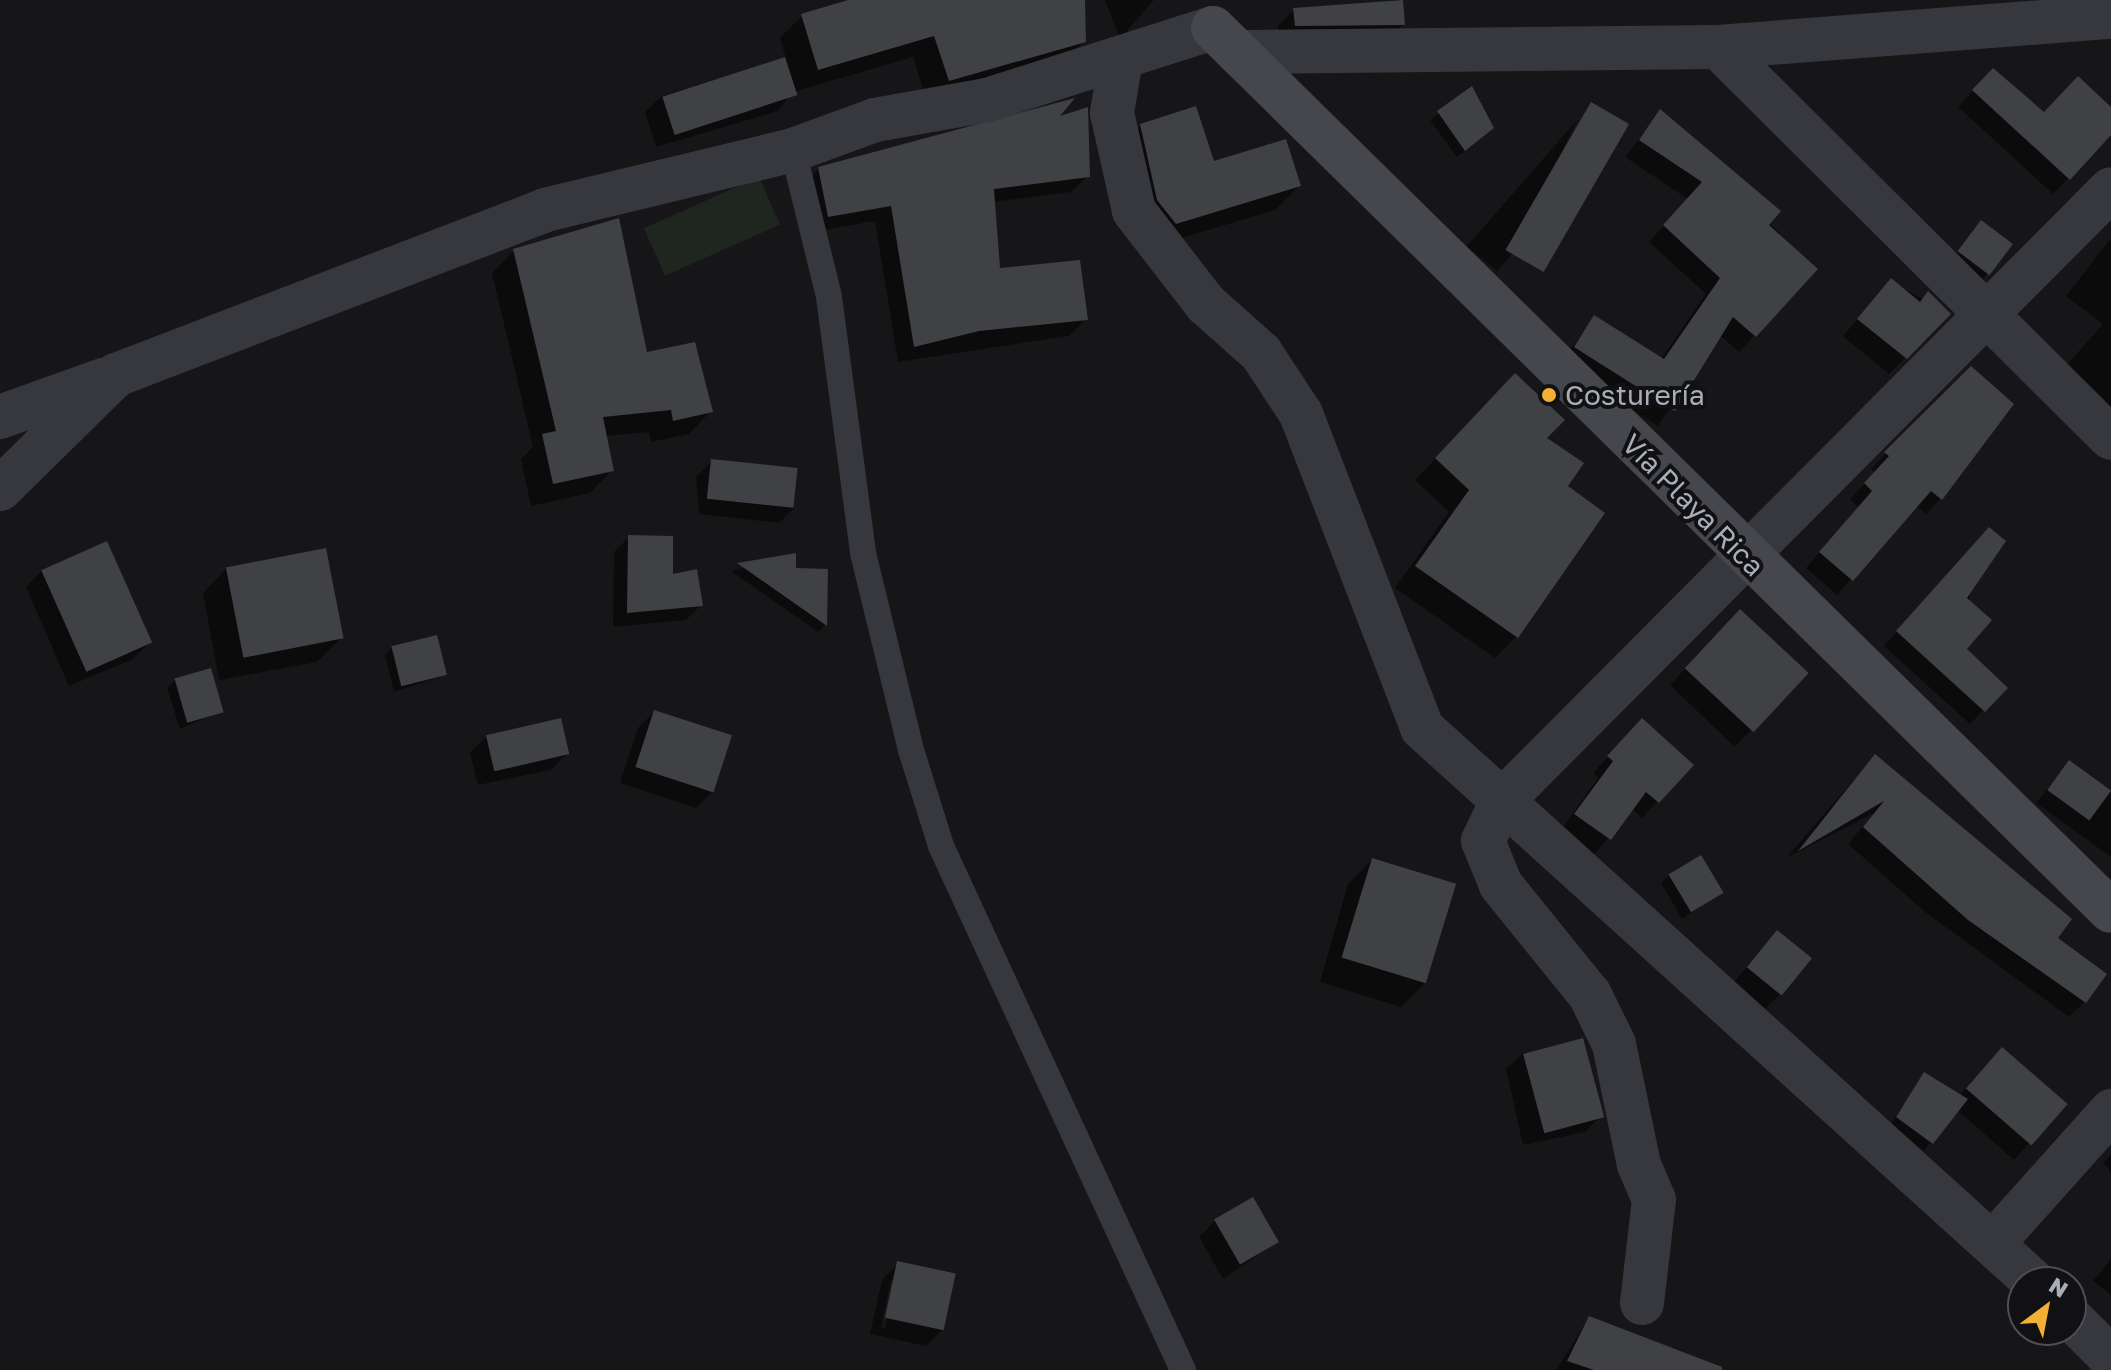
<!DOCTYPE html>
<meta charset="utf-8">
<style>
body{margin:0}
#map{position:relative;width:2111px;height:1370px;overflow:hidden;background:#161618;font-family:"Golos Text",sans-serif}
div>[style]{position:absolute}
.green>*{inset:0;background:#1e261f;transform-origin:0 0}
.shadow>*{inset:0;background:#0007}
.building>*{inset:0;background:#404145;transform-origin:0 0}
.lane>*{height:26px;margin:-13px;padding:0 13px;transform-origin:13px;border-radius:13px;background:#37383d}
.street>*{height:44px;margin:-22px;padding:0 22px;transform-origin:22px;border-radius:22px;background:#37383d}
.secondary>*{height:44px;margin:-22px;padding:0 22px;transform-origin:22px;border-radius:22px;background:#45474d}
.dots>*{width:22px;height:22px;translate:-50% -50%;box-sizing:border-box;border:4px solid #111113;border-radius:50%}
span{translate:-50% -50%;white-space:nowrap;text-align:center;line-height:1.15;-webkit-text-stroke:8px #111113;paint-order:stroke}
.poi-label{font-size:28px;color:#a8adb8}
.left{translate:0 -50%;text-align:left}
.street-label{font-size:28px;color:#a8adb8}
.north{position:absolute;left:2007px;top:1266px;width:80px;height:80px;box-sizing:border-box;background:#111113;border:2px solid #4d4f55;border-radius:50%;rotate:32deg;font-size:22px;font-weight:700;line-height:32px;text-align:center;color:#a8adb8}
.north::after{content:'';display:block;margin:auto;width:28px;height:36px;background:#f2b134;clip-path:polygon(50% 0,100% 100%,50% 72%,0 100%)}
</style>
<div id="map">
<div class="green">
<i style="left:759px;top:177px;width:52px;height:126px;rotate:66deg"></i>
</div>
<div class="shadow">
<i style="clip-path:polygon(855px 0,1083px 0,1084px 41px,1062px 64px,927px 102px,913px 57px,793px 92px,778px 111px,656px 147px,645px 112px,662px 96px,786px 59px,780px 38px,802px 16px)"></i>
<i style="clip-path:polygon(1105px 0,1154px 0,1120px 39px)"></i>
<i style="clip-path:polygon(1401px 0,1403px 24px,1387px 41px,1279px 42px,1278px 26px,1294px 10px)"></i>
<i style="clip-path:polygon(1977px 86px,2044px 115px,2111px 109px,2111px 133px,2053px 194px,1958px 107px)"></i>
<i style="clip-path:polygon(1471px 89px,1484px 136px,1457px 157px,1430px 120px)"></i>
<i style="clip-path:polygon(1660px 112px,1815px 269px,1739px 352px,1720px 335px,1658px 426px,1559px 364px,1594px 318px,1661px 359px,1706px 294px,1649px 242px,1688px 199px,1625px 157px)"></i>
<i style="clip-path:polygon(1578px 119px,1510px 257px,1497px 271px,1467px 246px)"></i>
<i style="clip-path:polygon(1054px 120px,1088px 176px,1071px 192px,993px 202px,998px 270px,1086px 319px,1069px 336px,898px 362px,875px 221px,812px 232px,803px 185px,819px 169px)"></i>
<i style="clip-path:polygon(1141px 126px,1213px 164px,1299px 186px,1275px 210px,1151px 247px,1117px 150px)"></i>
<i style="clip-path:polygon(1974px 230px,2010px 245px,1978px 285px,1952px 260px)"></i>
<i style="clip-path:polygon(2111px 238px,2111px 432px,2062px 370px,2103px 324px,2066px 296px)"></i>
<i style="clip-path:polygon(514px 251px,711px 411px,689px 434px,651px 442px,649px 432px,605px 436px,612px 470px,590px 493px,531px 506px,521px 459px,533px 447px,492px 273px)"></i>
<i style="clip-path:polygon(1891px 281px,1948px 314px,1889px 374px,1843px 336px)"></i>
<i style="clip-path:polygon(1971px 368px,2012px 404px,1940px 499px,1926px 514px,1916px 506px,1837px 595px,1806px 568px,1859px 507px,1850px 499px,1875px 472px,1871px 469px)"></i>
<i style="clip-path:polygon(1494px 397px,1544px 439px,1565px 487px,1516px 637px,1495px 658px,1395px 588px,1449px 512px,1415px 480px)"></i>
<i style="clip-path:polygon(712px 461px,795px 507px,779px 523px,699px 514px,696px 477px)"></i>
<i style="clip-path:polygon(629px 537px,701px 605px,686px 620px,613px 627px,614px 552px)"></i>
<i style="clip-path:polygon(1975px 544px,1964px 649px,2005px 688px,1970px 724px,1884px 646px)"></i>
<i style="clip-path:polygon(794px 555px,794px 570px,826px 571px,825px 625px,818px 632px,731px 571px)"></i>
<i style="clip-path:polygon(227px 568px,341px 638px,317px 662px,219px 680px,203px 593px)"></i>
<i style="clip-path:polygon(42px 570px,149px 643px,133px 659px,69px 686px,26px 587px)"></i>
<i style="clip-path:polygon(1724px 627px,1806px 673px,1735px 747px,1670px 685px)"></i>
<i style="clip-path:polygon(392px 647px,445px 675px,394px 692px,385px 655px)"></i>
<i style="clip-path:polygon(175px 680px,222px 711px,180px 729px,167px 688px)"></i>
<i style="clip-path:polygon(654px 712px,712px 792px,696px 808px,620px 783px,638px 728px)"></i>
<i style="clip-path:polygon(487px 736px,567px 754px,551px 770px,478px 785px,470px 752px)"></i>
<i style="clip-path:polygon(1626px 737px,1691px 765px,1642px 818px,1632px 809px,1594px 855px,1560px 831px,1598px 778px,1593px 773px)"></i>
<i style="clip-path:polygon(1875px 756px,2055px 939px,2085px 1001px,2069px 1017px,1925px 912px,1848px 844px,1874px 813px,1786px 858px)"></i>
<i style="clip-path:polygon(2069px 762px,2111px 794px,2111px 857px,2036px 803px)"></i>
<i style="clip-path:polygon(1372px 860px,1425px 983px,1401px 1007px,1320px 982px,1348px 884px)"></i>
<i style="clip-path:polygon(1669px 875px,1721px 893px,1682px 919px,1661px 883px)"></i>
<i style="clip-path:polygon(1778px 932px,1780px 994px,1764px 1010px,1732px 984px)"></i>
<i style="clip-path:polygon(1523px 1053px,1601px 1116px,1585px 1132px,1523px 1145px,1506px 1069px)"></i>
<i style="clip-path:polygon(1986px 1066px,2065px 1104px,2014px 1160px,1957px 1110px,1924px 1151px,1890px 1125px,1924px 1074px,1959px 1096px)"></i>
<i style="clip-path:polygon(2111px 1155px,2111px 1172px,2103px 1163px)"></i>
<i style="clip-path:polygon(1215px 1221px,1276px 1242px,1223px 1279px,1199px 1237px)"></i>
<i style="clip-path:polygon(2111px 1259px,2111px 1295px,2093px 1281px)"></i>
<i style="clip-path:polygon(evenodd,898px 1263px,942px 1330px,926px 1346px,870px 1334px,882px 1280px,898px 1263px,891px 1280px,895px 1280px,885px 1328px,881px 1327px,891px 1280px)"></i>
<i style="clip-path:polygon(1589px 1318px,1659px 1370px,1556px 1370px)"></i>
</div>
<div class="building">
<i style="clip-path:polygon(848px 0,1085px 0,1086px 42px,949px 81px,934px 36px,818px 70px,801px 14px)"></i>
<i style="clip-path:polygon(1403px 0,1405px 25px,1295px 26px,1293px 8px)"></i>
<i style="left:785px;top:57px;width:40px;height:129px;rotate:72deg"></i>
<i style="clip-path:polygon(1993px 68px,2044px 112px,2078px 76px,2111px 107px,2111px 135px,2070px 180px,1972px 90px)"></i>
<i style="clip-path:polygon(1472px 86px,1494px 128px,1465px 151px,1437px 111px)"></i>
<i style="clip-path:polygon(1075px 98px,1060px 116px,1088px 107px,1090px 177px,994px 189px,1000px 268px,1080px 260px,1088px 320px,979px 331px,914px 347px,891px 206px,828px 217px,818px 167px)"></i>
<i style="left:1591px;top:102px;width:44px;height:171px;rotate:30deg"></i>
<i style="clip-path:polygon(1196px 106px,1214px 161px,1286px 139px,1301px 186px,1176px 224px,1157px 200px,1140px 124px)"></i>
<i style="clip-path:polygon(1660px 109px,1781px 211px,1769px 225px,1818px 269px,1756px 337px,1733px 317px,1675px 411px,1574px 347px,1594px 315px,1664px 359px,1720px 278px,1663px 225px,1702px 182px,1639px 140px)"></i>
<i style="clip-path:polygon(619px 218px,647px 352px,695px 342px,713px 412px,673px 421px,671px 410px,603px 417px,614px 471px,553px 484px,542px 434px,556px 431px,513px 249px)"></i>
<i style="left:1981px;top:220px;width:40px;height:39px;rotate:37deg"></i>
<i style="clip-path:polygon(1891px 278px,1920px 302px,1928px 291px,1951px 314px,1907px 359px,1857px 319px)"></i>
<i style="clip-path:polygon(1971px 366px,2014px 404px,1942px 500px,1931px 491px,1853px 581px,1819px 552px,1872px 491px,1864px 483px,1889px 456px,1884px 452px)"></i>
<i style="clip-path:polygon(1515px 373px,1565px 420px,1547px 438px,1584px 463px,1568px 486px,1605px 513px,1518px 638px,1415px 566px,1469px 490px,1435px 458px)"></i>
<i style="left:711px;top:459px;width:87px;height:40px;rotate:6deg"></i>
<i style="clip-path:polygon(1989px 527px,2006px 541px,1967px 598px,1992px 620px,1967px 649px,2008px 688px,1985px 712px,1896px 631px)"></i>
<i style="clip-path:polygon(628px 535px,673px 536px,673px 574px,697px 569px,703px 606px,627px 613px)"></i>
<i style="left:107px;top:541px;width:111px;height:72px;rotate:66deg"></i>
<i style="left:326px;top:548px;width:92px;height:102px;rotate:79deg"></i>
<i style="clip-path:polygon(796px 553px,796px 568px,828px 569px,827px 626px,737px 563px)"></i>
<i style="left:1740px;top:609px;width:94px;height:81px;rotate:43deg"></i>
<i style="left:437px;top:635px;width:41px;height:47px;rotate:76deg"></i>
<i style="left:211px;top:668px;width:46px;height:38px;rotate:74deg"></i>
<i style="left:654px;top:710px;width:82px;height:60px;rotate:18deg"></i>
<i style="left:561px;top:718px;width:37px;height:77px;rotate:77deg"></i>
<i style="clip-path:polygon(1642px 718px,1694px 765px,1659px 803px,1646px 792px,1611px 840px,1574px 814px,1613px 761px,1607px 756px)"></i>
<i style="clip-path:polygon(1875px 754px,2072px 919px,2058px 938px,2107px 974px,2086px 1003px,1968px 920px,1863px 827px,1884px 801px,1798px 851px)"></i>
<i style="left:2069px;top:760px;width:52px;height:37px;rotate:36deg"></i>
<i style="left:1701px;top:855px;width:44px;height:38px;rotate:59deg"></i>
<i style="left:1372px;top:858px;width:88px;height:104px;rotate:17deg"></i>
<i style="left:1777px;top:930px;width:45px;height:48px;rotate:39deg"></i>
<i style="left:1583px;top:1038px;width:82px;height:62px;rotate:75deg"></i>
<i style="left:2002px;top:1047px;width:87px;height:55px;rotate:41deg"></i>
<i style="clip-path:polygon(1924px 1072px,1968px 1099px,1933px 1144px,1896px 1117px)"></i>
<i style="left:1253px;top:1197px;width:52px;height:45px;rotate:60deg"></i>
<i style="left:897px;top:1261px;width:60px;height:58px;rotate:12deg"></i>
<i style="clip-path:polygon(1589px 1316px,1722px 1367px,1722px 1370px,1594px 1370px,1567px 1361px)"></i>
</div>
<div class="lane">
<i style="left:793px;top:150px;width:151px;rotate:76.2deg"></i>
<i style="left:829px;top:297px;width:258px;rotate:82.4deg"></i>
<i style="left:863px;top:553px;width:203px;rotate:76.3deg"></i>
<i style="left:911px;top:750px;width:101px;rotate:72.6deg"></i>
<i style="left:941px;top:846px;width:577px;rotate:65.21deg"></i>
</div>
<div class="street">
<i style="left:1718px;top:47px;width:554px;rotate:44.85deg"></i>
<i style="left:1237px;top:52px;width:481px;rotate:-0.6deg"></i>
<i style="left:1718px;top:47px;width:394px;rotate:-4.4deg"></i>
<i style="left:1121px;top:59px;width:55px;rotate:99.5deg"></i>
<i style="left:1112px;top:113px;width:100px;rotate:77.3deg"></i>
<i style="left:1134px;top:211px;width:118px;rotate:52.3deg"></i>
<i style="left:1206px;top:304px;width:74px;rotate:41.7deg"></i>
<i style="left:1261px;top:353px;width:73px;rotate:56.7deg"></i>
<i style="left:1301px;top:414px;width:337px;rotate:68.9deg"></i>
<i style="left:1422px;top:728px;width:826px;rotate:42.15deg"></i>
<i style="left:0;top:417px;width:109px;rotate:-19.8deg"></i>
<i style="left:0;top:489px;width:163px;rotate:-44.5deg"></i>
<i style="left:116px;top:375px;width:460px;rotate:-21deg"></i>
<i style="left:545px;top:210px;width:255px;rotate:-13.6deg"></i>
<i style="left:793px;top:150px;width:87px;rotate:-20.1deg"></i>
<i style="left:875px;top:120px;width:114px;rotate:-10.1deg"></i>
<i style="left:987px;top:100px;width:237px;rotate:-17.7deg"></i>
<i style="left:1994px;top:1242px;width:176px;rotate:-48.2deg"></i>
<i style="left:1642px;top:1303px;width:104px;rotate:-83.4deg"></i>
<i style="left:1654px;top:1200px;width:38px;rotate:-113deg"></i>
<i style="left:1639px;top:1165px;width:124px;rotate:-101.7deg"></i>
<i style="left:1614px;top:1044px;width:55px;rotate:-116.1deg"></i>
<i style="left:1590px;top:995px;width:141px;rotate:-129deg"></i>
<i style="left:1501px;top:885px;width:48px;rotate:-112.2deg"></i>
<i style="left:1483px;top:841px;width:44px;rotate:-64.6deg"></i>
<i style="left:1502px;top:801px;width:863px;rotate:-45.14deg"></i>
<i style="left:2071px;top:1318px;width:57px;rotate:45deg"></i>
</div>
<div class="secondary">
<i style="left:1213px;top:28px;width:1259px;rotate:44.52deg"></i>
</div>
<div class="dots">
<i style="left:1549px;top:395px;background:#f2b134"></i>
</div>
<div class="poi-label">
<span class="left" style="left:1565px;top:395px">Costurería</span>
</div>
<div class="street-label">
<span style="left:1693px;top:505px;rotate:45deg">Vía Playa Rica</span>
</div>
<div class="north">N</div>
</div>
